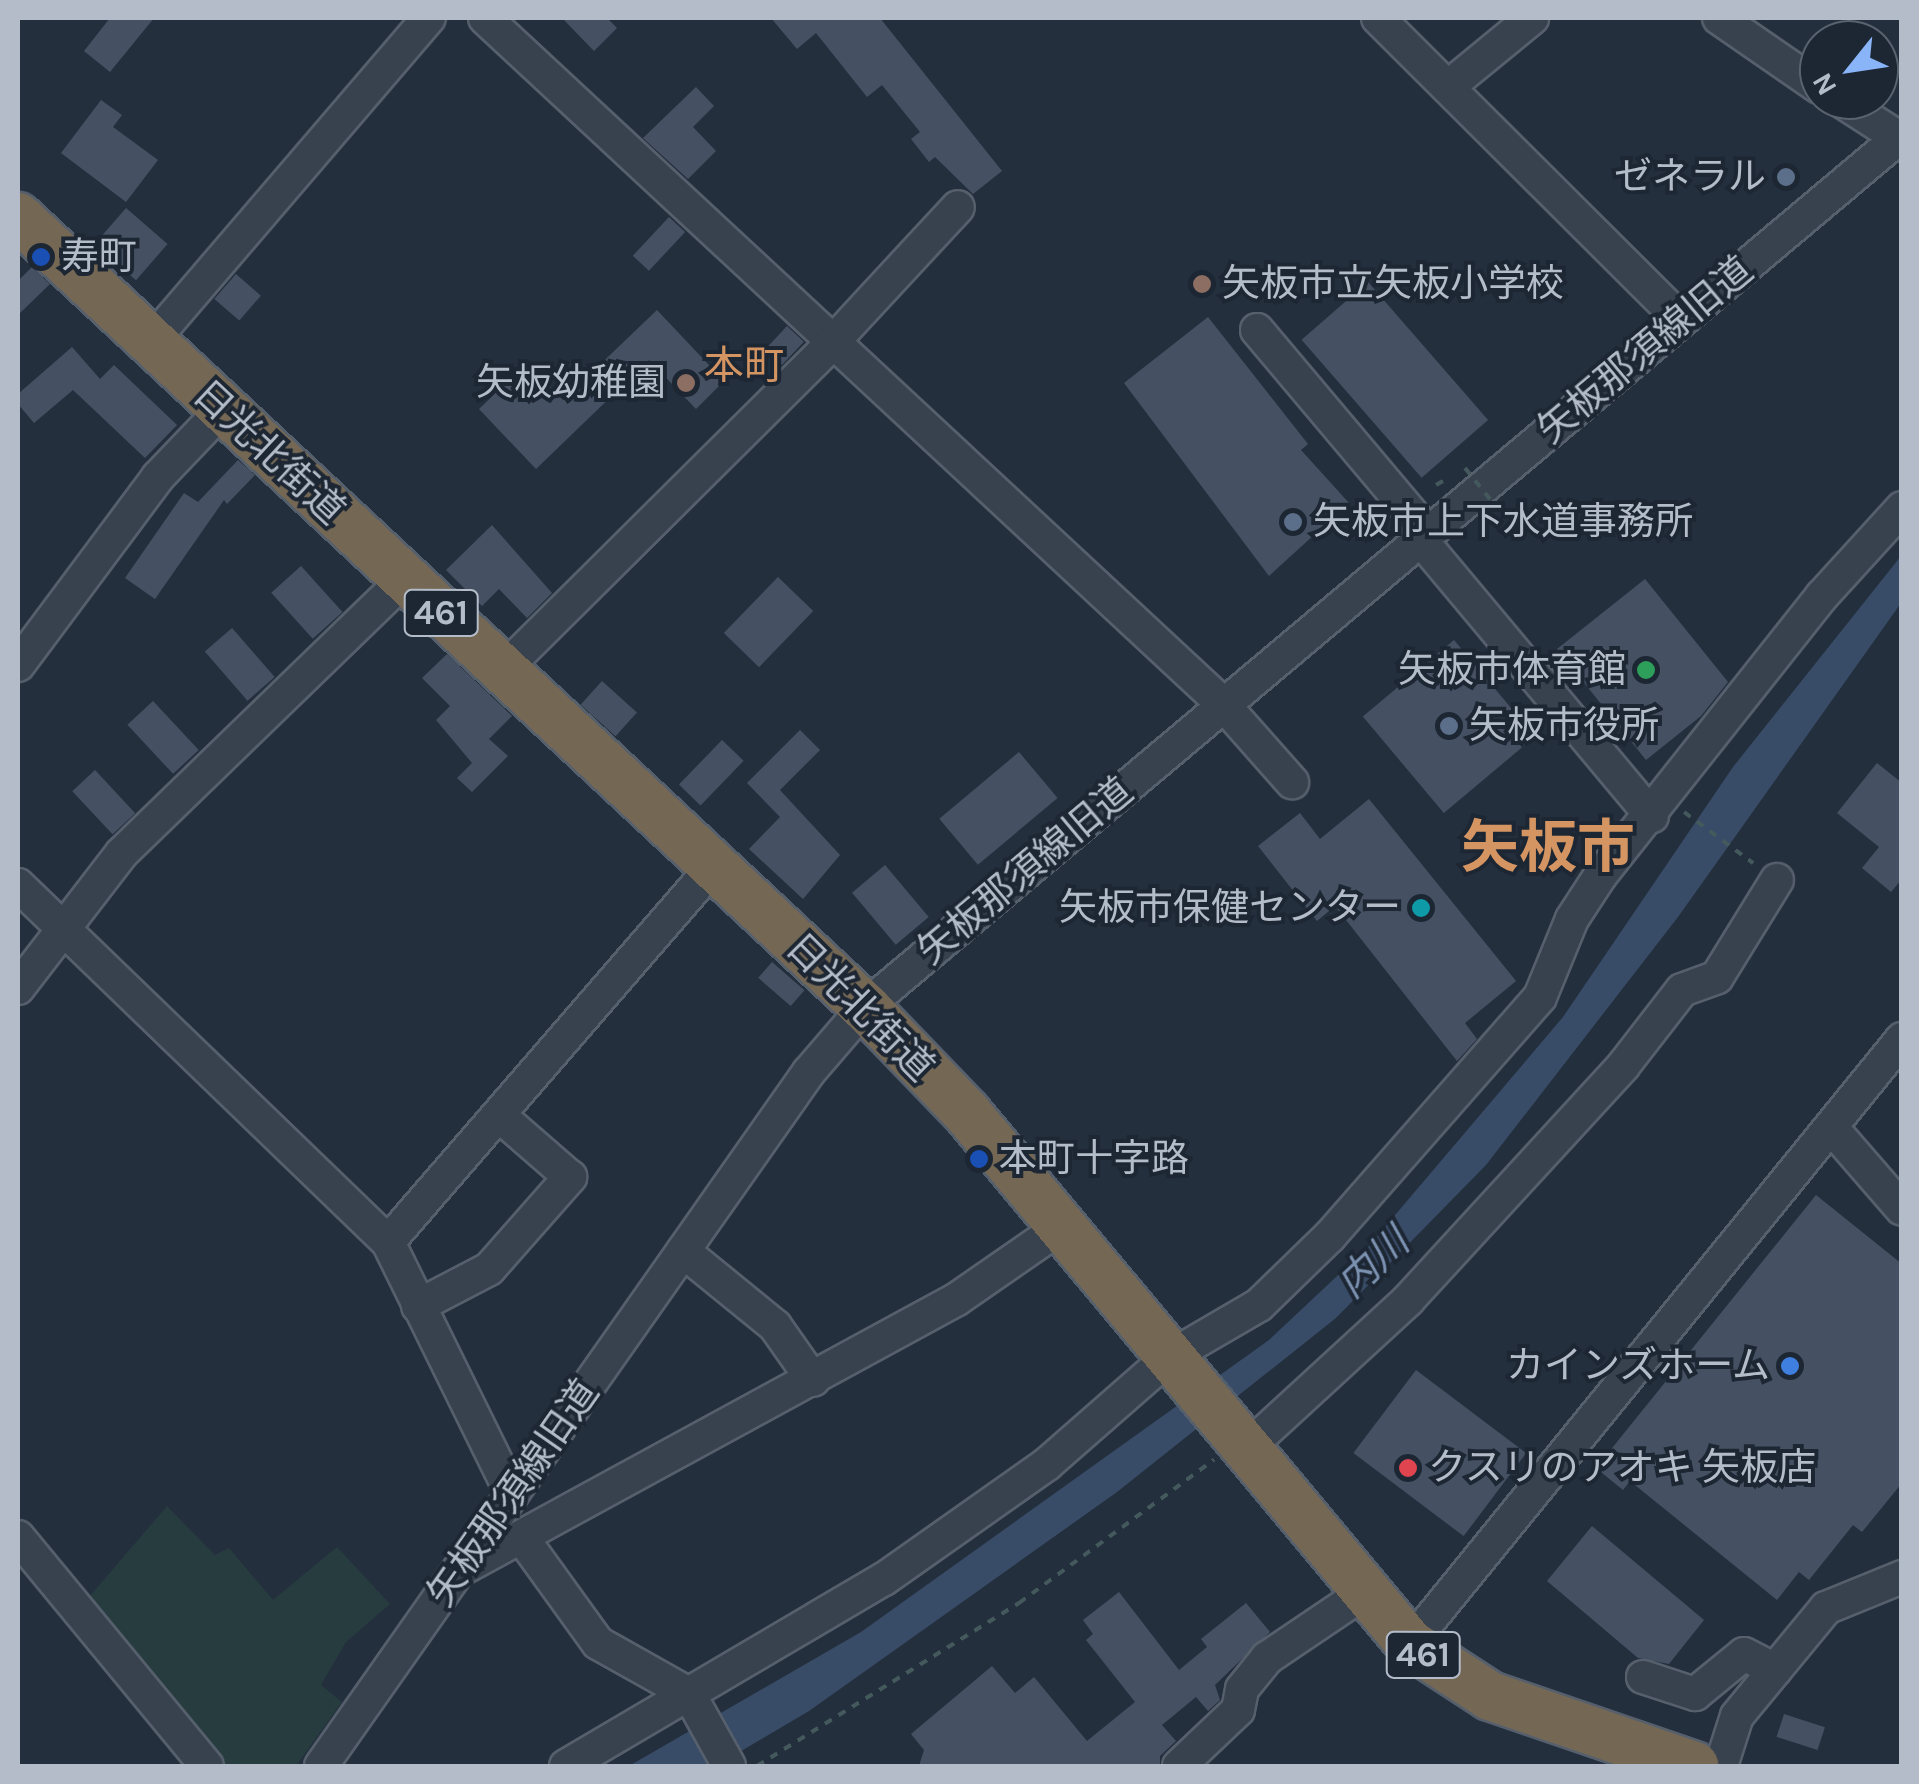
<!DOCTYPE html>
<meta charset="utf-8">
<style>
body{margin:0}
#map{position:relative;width:1919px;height:1784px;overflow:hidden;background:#242f3e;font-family:Karla,"Noto Sans JP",sans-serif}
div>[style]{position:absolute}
.green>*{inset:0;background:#263c3f}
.water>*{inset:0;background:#394c67}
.building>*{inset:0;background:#455162;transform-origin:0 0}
.path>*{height:4px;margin-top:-2px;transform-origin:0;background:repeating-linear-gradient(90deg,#44595c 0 8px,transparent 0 16px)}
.roads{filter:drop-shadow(2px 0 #565f6c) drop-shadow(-2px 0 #565f6c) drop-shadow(0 2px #565f6c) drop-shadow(0 -2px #565f6c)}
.minor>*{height:32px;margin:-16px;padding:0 16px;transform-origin:16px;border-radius:16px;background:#38414e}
.highway>*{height:48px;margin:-24px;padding:0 24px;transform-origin:24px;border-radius:24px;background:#746855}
.path-bridge>*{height:4px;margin-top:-2px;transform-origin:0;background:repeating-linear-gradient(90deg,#44595c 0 8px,transparent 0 16px)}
.dots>*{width:28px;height:28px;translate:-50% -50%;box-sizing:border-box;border:5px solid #1d2633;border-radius:50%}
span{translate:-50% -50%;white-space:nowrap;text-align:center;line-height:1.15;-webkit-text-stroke:8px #1d2633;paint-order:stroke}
.shield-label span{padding:2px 8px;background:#1d2633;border:2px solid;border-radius:8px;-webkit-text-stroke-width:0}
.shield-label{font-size:35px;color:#b4bcc9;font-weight:700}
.poi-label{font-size:38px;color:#b4bcc9}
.right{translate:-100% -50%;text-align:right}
.left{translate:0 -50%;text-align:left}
.street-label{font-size:38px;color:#b4bcc9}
.neighbourhood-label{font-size:40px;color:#d59563}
.water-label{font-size:40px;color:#7c92b1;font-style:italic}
.town-label{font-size:58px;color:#d59563;font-weight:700}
.frame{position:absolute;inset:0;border:20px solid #b4bcc9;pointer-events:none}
.north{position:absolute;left:1799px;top:20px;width:100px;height:100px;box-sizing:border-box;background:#1d2633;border:2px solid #59626f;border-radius:50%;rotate:240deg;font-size:28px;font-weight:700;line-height:40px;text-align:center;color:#b4bcc9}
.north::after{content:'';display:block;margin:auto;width:35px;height:45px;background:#8ab4f8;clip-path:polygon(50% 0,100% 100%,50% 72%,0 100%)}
</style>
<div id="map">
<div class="green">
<i style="clip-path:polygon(167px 1506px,215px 1555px,229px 1548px,273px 1600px,337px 1547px,390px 1604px,346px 1642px,321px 1685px,342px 1702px,296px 1766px,220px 1766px,83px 1604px)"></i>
</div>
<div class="water">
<i style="clip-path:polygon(1901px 556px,1901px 603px,1678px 917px,1486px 1165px,1336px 1318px,1117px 1492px,809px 1711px,716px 1766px,629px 1766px,861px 1632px,1269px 1340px,1368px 1247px,1563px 1017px,1733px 767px)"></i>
</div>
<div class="building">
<i style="clip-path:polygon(110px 18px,154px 18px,110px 72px,84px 51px)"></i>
<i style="clip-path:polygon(562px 18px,607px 18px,617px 28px,594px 51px)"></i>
<i style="clip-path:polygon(771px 18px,880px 18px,1002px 171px,973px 194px,935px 157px,929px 162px,911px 139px,920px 132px,882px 85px,867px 97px,816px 33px,797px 49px)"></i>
<i style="clip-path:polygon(696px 87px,714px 106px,693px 127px,716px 151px,688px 179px,643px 138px)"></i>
<i style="clip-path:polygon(101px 100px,122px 115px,113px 127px,158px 160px,126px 202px,61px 153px)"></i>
<i style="left:126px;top:208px;width:55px;height:48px;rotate:41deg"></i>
<i style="left:669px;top:217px;width:22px;height:53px;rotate:43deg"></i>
<i style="clip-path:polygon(32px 267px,50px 284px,18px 315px,18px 281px)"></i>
<i style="left:236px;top:274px;width:33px;height:33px;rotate:41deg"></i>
<i style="left:1368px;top:282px;width:183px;height:88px;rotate:49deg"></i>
<i style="clip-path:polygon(657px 310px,724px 381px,696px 409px,649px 360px,536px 469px,479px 409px,527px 363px,563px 400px)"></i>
<i style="clip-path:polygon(1208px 317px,1308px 444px,1301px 450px,1349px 503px,1269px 576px,1124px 383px)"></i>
<i style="left:787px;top:326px;width:23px;height:32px;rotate:43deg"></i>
<i style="clip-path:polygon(72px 347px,100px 379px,114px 365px,177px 425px,145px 458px,73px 390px,34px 423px,18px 404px,18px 394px)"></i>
<i style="clip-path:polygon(238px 460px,255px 475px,227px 504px,224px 500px,155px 599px,125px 578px,184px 493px,198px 502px)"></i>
<i style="clip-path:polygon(492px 525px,552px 593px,527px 618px,499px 589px,482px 606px,446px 570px)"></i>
<i style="left:301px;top:566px;width:62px;height:40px;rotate:48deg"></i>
<i style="left:778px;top:577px;width:49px;height:78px;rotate:44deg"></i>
<i style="clip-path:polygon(1645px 579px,1728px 682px,1701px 716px,1646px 760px,1557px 649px)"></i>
<i style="left:232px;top:628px;width:65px;height:36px;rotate:49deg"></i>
<i style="left:1454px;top:640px;width:126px;height:119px;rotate:50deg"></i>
<i style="clip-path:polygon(447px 654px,512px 716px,489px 739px,508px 756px,472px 792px,457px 778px,472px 763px,436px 720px,450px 706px,422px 678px)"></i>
<i style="left:602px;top:681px;width:47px;height:32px;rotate:42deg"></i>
<i style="left:153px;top:701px;width:67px;height:35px;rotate:47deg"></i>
<i style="clip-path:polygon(800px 730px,820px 750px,780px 790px,840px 855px,803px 899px,749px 849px,780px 817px,747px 783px)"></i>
<i style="left:722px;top:740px;width:30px;height:62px;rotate:44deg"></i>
<i style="left:1019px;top:752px;width:60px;height:104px;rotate:50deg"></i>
<i style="clip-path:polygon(1877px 763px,1902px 783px,1902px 879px,1891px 892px,1862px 868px,1879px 847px,1837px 813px)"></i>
<i style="left:95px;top:770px;width:59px;height:31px;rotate:47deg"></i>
<i style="clip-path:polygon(1369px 799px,1516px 981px,1465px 1023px,1477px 1039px,1457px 1061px,1335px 906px,1317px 921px,1258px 846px,1300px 813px,1320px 839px)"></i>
<i style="left:885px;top:865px;width:68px;height:43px;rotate:50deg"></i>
<i style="left:772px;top:962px;width:43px;height:21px;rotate:41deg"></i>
<i style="clip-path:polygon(1816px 1195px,1902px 1264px,1902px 1483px,1862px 1532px,1853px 1525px,1809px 1580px,1799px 1572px,1777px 1600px,1630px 1481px,1623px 1490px,1596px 1468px)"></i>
<i style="left:1416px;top:1370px;width:138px;height:104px;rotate:37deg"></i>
<i style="clip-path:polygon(1592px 1526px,1704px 1620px,1669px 1664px,1638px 1658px,1547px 1581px)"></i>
<i style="clip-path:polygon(1119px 1592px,1179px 1670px,1207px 1647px,1201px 1639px,1246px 1603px,1270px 1632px,1215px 1685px,1220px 1700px,1208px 1711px,1196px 1697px,1162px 1725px,1176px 1741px,1160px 1756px,1160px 1766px,919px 1766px,924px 1750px,911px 1734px,992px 1666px,1015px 1693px,1034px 1677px,1087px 1741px,1135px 1702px,1086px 1640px,1093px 1634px,1083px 1620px)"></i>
<i style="left:1784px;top:1714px;width:43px;height:24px;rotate:18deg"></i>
</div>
<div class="path">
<i style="left:1436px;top:485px;width:16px;rotate:-30deg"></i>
<i style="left:1684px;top:812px;width:86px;rotate:36.5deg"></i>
<i style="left:757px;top:1766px;width:309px;rotate:-31.9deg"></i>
<i style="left:1019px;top:1603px;width:242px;rotate:-36.3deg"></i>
</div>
<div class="roads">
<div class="minor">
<i style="left:485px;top:18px;width:1006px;rotate:42.91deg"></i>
<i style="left:1222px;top:703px;width:106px;rotate:48.5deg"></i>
<i style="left:1378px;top:18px;width:426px;rotate:44.9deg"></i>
<i style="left:1719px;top:18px;width:121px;rotate:34.6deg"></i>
<i style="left:1448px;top:87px;width:109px;rotate:-39.4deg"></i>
<i style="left:1840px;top:100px;width:74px;rotate:32.8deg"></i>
<i style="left:1257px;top:330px;width:250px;rotate:49.9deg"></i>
<i style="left:1418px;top:521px;width:19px;rotate:81deg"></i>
<i style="left:1421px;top:540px;width:360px;rotate:50.1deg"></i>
<i style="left:151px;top:342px;width:427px;rotate:-49.4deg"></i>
<i style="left:18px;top:665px;width:234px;rotate:-53.3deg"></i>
<i style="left:158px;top:477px;width:94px;rotate:-46.3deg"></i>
<i style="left:503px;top:670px;width:464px;rotate:-44.8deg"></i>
<i style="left:832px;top:343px;width:185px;rotate:-47.2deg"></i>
<i style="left:18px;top:885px;width:514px;rotate:43.98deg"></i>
<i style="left:388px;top:1242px;width:281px;rotate:63.8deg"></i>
<i style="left:18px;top:988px;width:170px;rotate:-52.4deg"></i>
<i style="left:122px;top:853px;width:394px;rotate:-44.1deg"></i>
<i style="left:1831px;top:1127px;width:108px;rotate:49.1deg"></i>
<i style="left:388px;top:1242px;width:498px;rotate:-49.1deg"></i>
<i style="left:683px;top:1251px;width:119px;rotate:39.2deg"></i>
<i style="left:775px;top:1326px;width:66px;rotate:54.9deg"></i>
<i style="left:418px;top:1306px;width:80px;rotate:-27.5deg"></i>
<i style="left:489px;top:1269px;width:123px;rotate:-48.6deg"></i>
<i style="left:570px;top:1177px;width:91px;rotate:-139deg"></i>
<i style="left:1244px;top:1451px;width:223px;rotate:-42.6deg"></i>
<i style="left:1408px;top:1300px;width:318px;rotate:-47.4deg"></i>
<i style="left:1623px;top:1066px;width:96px;rotate:-52.2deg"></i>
<i style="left:1682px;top:990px;width:37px;rotate:-20deg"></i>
<i style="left:1717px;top:977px;width:114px;rotate:-58.3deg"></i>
<i style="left:18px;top:1537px;width:297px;rotate:50.5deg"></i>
<i style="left:523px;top:1539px;width:128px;rotate:54.2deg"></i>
<i style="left:598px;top:1643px;width:104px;rotate:29.3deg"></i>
<i style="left:689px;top:1694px;width:82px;rotate:60.9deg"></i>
<i style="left:458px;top:1571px;width:568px;rotate:-28.59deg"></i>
<i style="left:957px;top:1299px;width:126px;rotate:-34.7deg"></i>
<i style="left:1410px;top:1644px;width:780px;rotate:-50.88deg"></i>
<i style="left:1643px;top:1677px;width:55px;rotate:18.1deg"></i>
<i style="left:1695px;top:1694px;width:63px;rotate:-39.2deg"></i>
<i style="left:1744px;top:1654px;width:35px;rotate:27deg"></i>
<i style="left:321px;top:1766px;width:848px;rotate:-54.89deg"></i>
<i style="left:809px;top:1072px;width:86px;rotate:-49.3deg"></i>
<i style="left:865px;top:1007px;width:1355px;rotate:-40.06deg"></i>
<i style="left:566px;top:1766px;width:369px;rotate:-30.5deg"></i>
<i style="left:884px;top:1579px;width:199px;rotate:-35.2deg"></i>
<i style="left:1047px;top:1464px;width:161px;rotate:-41.2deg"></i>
<i style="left:1168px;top:1358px;width:105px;rotate:-30.2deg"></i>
<i style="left:1259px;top:1305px;width:99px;rotate:-44.2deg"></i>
<i style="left:1330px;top:1236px;width:318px;rotate:-48.7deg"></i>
<i style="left:1540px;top:997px;width:84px;rotate:-67.7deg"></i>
<i style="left:1572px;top:919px;width:51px;rotate:-56.9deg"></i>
<i style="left:1600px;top:876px;width:357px;rotate:-51.6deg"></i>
<i style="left:1822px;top:596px;width:119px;rotate:-47.7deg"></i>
<i style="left:1179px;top:1766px;width:81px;rotate:-43.5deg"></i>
<i style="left:1238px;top:1710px;width:21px;rotate:-79deg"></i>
<i style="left:1242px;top:1689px;width:40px;rotate:-51deg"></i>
<i style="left:1267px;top:1658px;width:115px;rotate:-34deg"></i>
<i style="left:1721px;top:1766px;width:52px;rotate:-72.3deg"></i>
<i style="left:1737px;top:1716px;width:140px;rotate:-50.5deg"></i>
<i style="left:1826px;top:1608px;width:82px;rotate:-22.2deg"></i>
</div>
<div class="highway">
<i style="left:18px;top:217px;width:1158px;rotate:43.01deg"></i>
<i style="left:865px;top:1007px;width:147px;rotate:46.1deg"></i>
<i style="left:967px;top:1113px;width:692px;rotate:50.16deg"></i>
<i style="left:1410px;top:1644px;width:95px;rotate:33deg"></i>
<i style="left:1490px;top:1696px;width:216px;rotate:18.9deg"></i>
</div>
</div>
<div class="path-bridge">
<i style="left:1465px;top:468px;width:51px;rotate:51.3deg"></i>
</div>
<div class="dots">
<i style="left:1786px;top:177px;background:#5c6f8a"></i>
<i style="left:41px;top:257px;background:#1a4fb4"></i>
<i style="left:1202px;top:284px;background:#8d6e63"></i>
<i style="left:686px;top:383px;background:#8d6e63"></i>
<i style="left:1293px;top:522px;background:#5c6f8a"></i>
<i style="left:1646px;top:670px;background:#2e9e5b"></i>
<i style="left:1449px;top:726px;background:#5c6f8a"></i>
<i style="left:1421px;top:908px;background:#0f9aa8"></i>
<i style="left:979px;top:1159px;background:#1a4fb4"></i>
<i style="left:1790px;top:1366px;background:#3f7fe0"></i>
<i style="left:1408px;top:1468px;background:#e0444e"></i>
</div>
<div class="shield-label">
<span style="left:441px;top:613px">461</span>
<span style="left:1423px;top:1655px">461</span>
</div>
<div class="poi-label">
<span class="right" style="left:1766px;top:177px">ゼネラル</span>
<span class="left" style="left:61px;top:257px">寿町</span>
<span class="left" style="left:1222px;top:284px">矢板市立矢板小学校</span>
<span class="right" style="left:666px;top:383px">矢板幼稚園</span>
<span class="left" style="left:1313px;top:522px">矢板市上下水道事務所</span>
<span class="right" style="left:1626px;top:670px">矢板市体育館</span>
<span class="left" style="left:1469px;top:726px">矢板市役所</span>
<span class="right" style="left:1401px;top:908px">矢板市保健センター</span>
<span class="left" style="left:999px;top:1159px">本町十字路</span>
<span class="right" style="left:1770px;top:1366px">カインズホーム</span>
<span class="left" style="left:1428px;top:1468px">クスリのアオキ 矢板店</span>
</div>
<div class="street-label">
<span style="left:1645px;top:350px;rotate:-40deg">矢板那須線旧道</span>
<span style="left:269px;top:452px;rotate:43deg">日光北街道</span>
<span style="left:1025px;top:871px;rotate:-40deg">矢板那須線旧道</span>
<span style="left:860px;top:1007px;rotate:45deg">日光北街道</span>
<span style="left:513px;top:1493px;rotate:-55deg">矢板那須線旧道</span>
</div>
<div class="neighbourhood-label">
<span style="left:744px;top:366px">本町</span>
</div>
<div class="water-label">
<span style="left:1373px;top:1263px;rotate:-43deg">内川</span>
</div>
<div class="town-label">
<span style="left:1548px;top:848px">矢板市</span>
</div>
<div class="frame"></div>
<div class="north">N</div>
</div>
